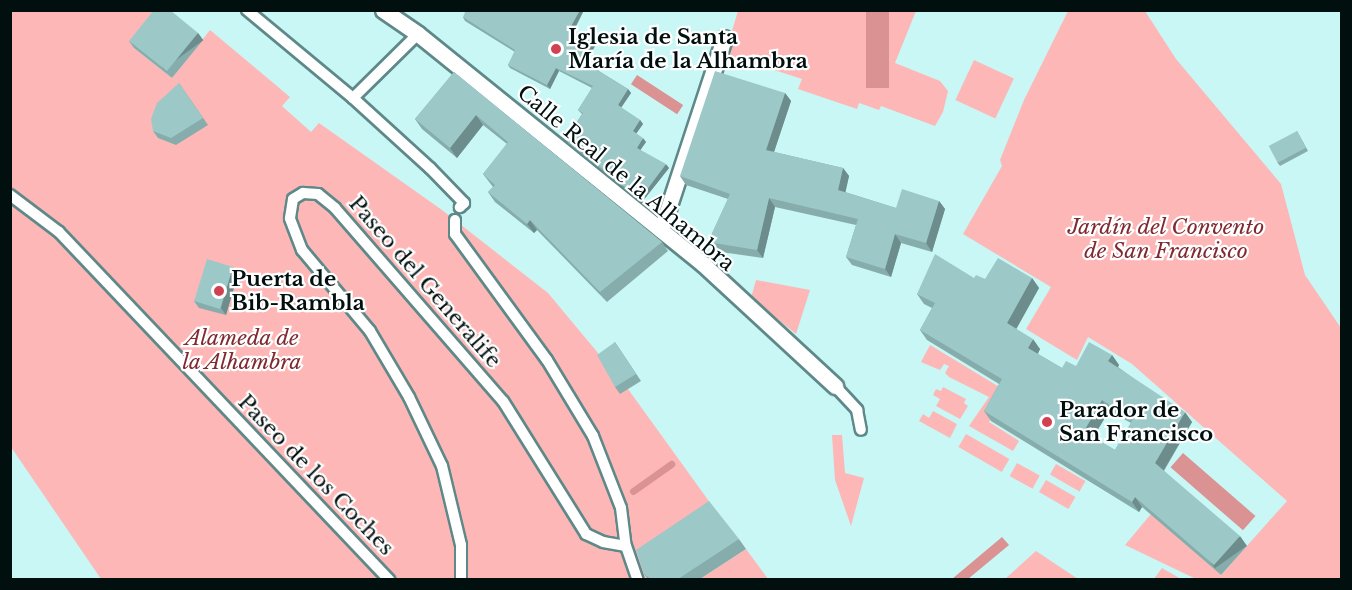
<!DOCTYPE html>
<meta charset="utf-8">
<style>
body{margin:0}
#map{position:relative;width:1352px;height:590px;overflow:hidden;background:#c8f7f5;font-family:"Libre Baskerville",serif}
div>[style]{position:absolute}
.green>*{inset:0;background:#feb7b7;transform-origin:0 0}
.water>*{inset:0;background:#db9293;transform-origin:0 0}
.stream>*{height:7px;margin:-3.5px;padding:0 3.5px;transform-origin:3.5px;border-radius:3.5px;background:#db9293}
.roads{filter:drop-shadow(2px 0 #5e8988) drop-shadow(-2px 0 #5e8988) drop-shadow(0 2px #5e8988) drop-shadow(0 -2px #5e8988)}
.service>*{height:10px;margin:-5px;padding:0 5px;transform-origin:5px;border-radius:5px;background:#fff}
.pedestrian>*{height:15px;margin:-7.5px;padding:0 7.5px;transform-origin:7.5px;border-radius:7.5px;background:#fff}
.wall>*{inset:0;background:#86adac}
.shaded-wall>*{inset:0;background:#6d8d8c;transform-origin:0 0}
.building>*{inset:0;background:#9cc9c8;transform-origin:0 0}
.dots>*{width:16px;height:16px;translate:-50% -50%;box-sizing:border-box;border:3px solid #fff;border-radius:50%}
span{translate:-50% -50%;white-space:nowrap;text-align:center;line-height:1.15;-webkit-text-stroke:4.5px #fff;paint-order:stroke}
.poi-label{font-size:21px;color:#01100f;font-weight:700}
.left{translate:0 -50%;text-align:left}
.street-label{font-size:21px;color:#01100f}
.park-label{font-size:21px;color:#7f2931;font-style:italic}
.frame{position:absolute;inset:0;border:12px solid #01100f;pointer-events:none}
</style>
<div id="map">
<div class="green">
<i style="clip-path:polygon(10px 11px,164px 11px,134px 48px,172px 78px,210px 30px,290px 97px,282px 106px,311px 132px,319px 123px,442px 210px,548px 293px,628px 389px,716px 511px,650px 579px,101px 579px,11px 447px)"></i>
<i style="clip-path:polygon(738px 11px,916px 11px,895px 63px,940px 81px,948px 91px,943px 112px,935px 126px,881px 106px,879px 110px,859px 103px,857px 109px,798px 89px,802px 79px,725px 54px)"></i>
<i style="clip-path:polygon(1068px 11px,1145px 11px,1176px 59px,1281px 184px,1305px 275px,1341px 328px,1341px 579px,1196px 579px,1125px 545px,1151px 514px,1221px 575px,1287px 501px,1132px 364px,1088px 337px,1077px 360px,1026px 329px,1051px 287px,963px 234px,1002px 166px,1000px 160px,1024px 100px)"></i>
<i style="left:974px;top:60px;width:44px;height:44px;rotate:25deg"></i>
<i style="clip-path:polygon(756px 280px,810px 290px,796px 334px,751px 298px)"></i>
<i style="clip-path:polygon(930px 345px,1006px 391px,989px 422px,1019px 441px,1013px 451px,969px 426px,989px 397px,949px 377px,945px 373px,949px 366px,944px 364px,940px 370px,921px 362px)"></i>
<i style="clip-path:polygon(943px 387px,966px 399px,964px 403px,968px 406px,960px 419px,936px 406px,940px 399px,933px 395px,936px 389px,941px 391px)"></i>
<i style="clip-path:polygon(933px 411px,957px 424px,950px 438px,919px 421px,923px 414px,929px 418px)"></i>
<i style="left:966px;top:434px;width:50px;height:15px;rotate:30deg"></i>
<i style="clip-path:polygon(832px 435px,842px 435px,845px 473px,864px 478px,851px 526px,835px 480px)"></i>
<i style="left:1017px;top:463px;width:26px;height:15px;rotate:29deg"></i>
<i style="left:1056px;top:464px;width:34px;height:12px;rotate:30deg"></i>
<i style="left:1046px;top:480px;width:34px;height:14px;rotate:30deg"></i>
<i style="clip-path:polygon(746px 549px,768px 579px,700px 579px)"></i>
<i style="clip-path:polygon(1036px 551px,1078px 579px,1005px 579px)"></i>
<i style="clip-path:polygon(1162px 568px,1181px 579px,1154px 579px)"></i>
</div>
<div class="water">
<i style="left:866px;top:11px;width:23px;height:77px"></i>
<i style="left:637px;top:75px;width:55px;height:11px;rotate:33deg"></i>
<i style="left:1183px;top:453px;width:96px;height:19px;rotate:41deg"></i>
<i style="clip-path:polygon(1002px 537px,1009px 545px,968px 579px,952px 579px)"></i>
</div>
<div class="stream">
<i style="left:633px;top:491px;width:47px;rotate:-35.4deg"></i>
</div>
<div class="roads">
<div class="service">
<i style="left:247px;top:10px;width:138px;rotate:39.7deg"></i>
<i style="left:353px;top:98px;width:91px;rotate:-44.6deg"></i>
<i style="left:353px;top:98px;width:104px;rotate:42.3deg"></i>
<i style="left:430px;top:168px;width:49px;rotate:45.8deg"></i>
<i style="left:464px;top:203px;width:6px;rotate:135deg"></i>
<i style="left:10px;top:195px;width:61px;rotate:37.1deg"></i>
<i style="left:59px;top:232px;width:480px;rotate:46.5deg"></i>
<i style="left:455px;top:220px;width:14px;rotate:90deg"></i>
<i style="left:455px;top:234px;width:156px;rotate:53.9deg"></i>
<i style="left:547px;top:360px;width:89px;rotate:58.8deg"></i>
<i style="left:593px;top:436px;width:77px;rotate:68.7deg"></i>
<i style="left:621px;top:508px;width:38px;rotate:83deg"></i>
<i style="left:626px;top:546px;width:36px;rotate:71deg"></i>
<i style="left:835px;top:386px;width:33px;rotate:47deg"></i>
<i style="left:857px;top:410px;width:20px;rotate:79deg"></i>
<i style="left:461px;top:580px;width:35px;rotate:-90deg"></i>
<i style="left:461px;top:545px;width:81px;rotate:-103.5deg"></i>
<i style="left:442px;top:466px;width:76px;rotate:-115.6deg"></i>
<i style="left:409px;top:397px;width:77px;rotate:-120.6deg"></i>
<i style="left:370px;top:331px;width:106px;rotate:-130deg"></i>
<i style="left:302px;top:250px;width:34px;rotate:-111deg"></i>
<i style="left:290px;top:218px;width:19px;rotate:-81deg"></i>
<i style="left:293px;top:199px;width:12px;rotate:-31deg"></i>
<i style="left:303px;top:193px;width:15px;rotate:4deg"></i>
<i style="left:318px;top:194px;width:22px;rotate:39deg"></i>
<i style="left:335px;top:208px;width:256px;rotate:49deg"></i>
<i style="left:503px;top:401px;width:157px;rotate:58deg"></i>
<i style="left:586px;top:534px;width:19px;rotate:25deg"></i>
<i style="left:603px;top:542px;width:23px;rotate:10deg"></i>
</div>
<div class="pedestrian">
<i style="left:383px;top:10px;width:42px;rotate:34.4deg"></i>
<i style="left:418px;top:34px;width:366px;rotate:38.9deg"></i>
<i style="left:703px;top:264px;width:180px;rotate:42.7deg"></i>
<i style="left:661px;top:230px;width:202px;rotate:-71.8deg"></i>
</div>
</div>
<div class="wall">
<i style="clip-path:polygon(584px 10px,573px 32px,592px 42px,595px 46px,586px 63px,628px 89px,631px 93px,621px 108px,640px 120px,643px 124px,636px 134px,646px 142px,640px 150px,669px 168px,642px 202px,568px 143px,566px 139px,582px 114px,578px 110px,592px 88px,559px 71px,550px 89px,510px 68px,508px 65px,515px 52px,465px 21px,463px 17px)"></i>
<i style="clip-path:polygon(198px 33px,203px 40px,172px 78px,134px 48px,129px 41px)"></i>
<i style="clip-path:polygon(454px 72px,662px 242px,668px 251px,607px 302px,537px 230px,534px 233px,495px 202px,488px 192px,493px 187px,483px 174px,507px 144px,483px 125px,457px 158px,422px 129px,415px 119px)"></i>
<i style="clip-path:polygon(179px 83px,208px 125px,176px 145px,158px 138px,153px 131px)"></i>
<i style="clip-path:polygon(785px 93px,791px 101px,774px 152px,843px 168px,849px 176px,845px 192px,896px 208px,939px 201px,945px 209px,932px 252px,901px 243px,891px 277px,852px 265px,846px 257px,856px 225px,775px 207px,763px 258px,714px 251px,708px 242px,728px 199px,686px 185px,680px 176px)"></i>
<i style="clip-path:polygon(1297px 131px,1308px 151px,1280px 166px,1277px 162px)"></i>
<i style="clip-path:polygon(233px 267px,238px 274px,226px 315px,199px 308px,194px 301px)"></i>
<i style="clip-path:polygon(evenodd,974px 278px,985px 279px,1032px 278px,1039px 288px,1016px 329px,1040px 349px,1038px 354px,1062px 368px,1076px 366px,1112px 355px,1119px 365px,1118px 367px,1192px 422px,1164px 471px,1247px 546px,1221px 575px,1142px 507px,1139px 512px,991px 421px,984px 411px,999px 384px,927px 340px,920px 330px,932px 308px,924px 304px,917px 294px,974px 278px,1109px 411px,1131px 423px,1115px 450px,1093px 437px,1109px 411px)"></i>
<i style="clip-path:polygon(615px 342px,641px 381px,620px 394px,615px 387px)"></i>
<i style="clip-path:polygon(739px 539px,746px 549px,700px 579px,648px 579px,644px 574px)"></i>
</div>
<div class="shaded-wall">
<i style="clip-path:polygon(580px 10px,584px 10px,572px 34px,569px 30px)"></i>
<i style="left:198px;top:33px;width:9px;height:49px;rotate:54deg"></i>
<i style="clip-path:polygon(592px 42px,595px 46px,585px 65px,582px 61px)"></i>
<i style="clip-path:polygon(556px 68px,559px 71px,550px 89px,547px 85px)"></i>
<i style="clip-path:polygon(628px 89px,631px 93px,620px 109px,618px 105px)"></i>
<i style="clip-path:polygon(785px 93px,791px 101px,772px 158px,766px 150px)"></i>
<i style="clip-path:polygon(476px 115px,483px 125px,457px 158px,450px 148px)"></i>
<i style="clip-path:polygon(640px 120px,643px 124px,635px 135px,633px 131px)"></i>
<i style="clip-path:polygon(643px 138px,646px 142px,639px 152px,637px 148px)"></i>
<i style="clip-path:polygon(666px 164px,669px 168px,642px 202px,640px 199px)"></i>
<i style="clip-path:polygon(843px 168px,849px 176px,844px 199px,838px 190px)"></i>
<i style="clip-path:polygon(769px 198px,775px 207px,763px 258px,757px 250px)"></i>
<i style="clip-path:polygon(939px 201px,945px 209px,932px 252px,926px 243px)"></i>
<i style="clip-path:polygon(530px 220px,537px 230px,534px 233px,527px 224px)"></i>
<i style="clip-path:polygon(895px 234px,901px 243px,891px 277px,885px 269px)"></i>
<i style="clip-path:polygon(233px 267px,238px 274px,226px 315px,221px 308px)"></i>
<i style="clip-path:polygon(1032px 278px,1039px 288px,1014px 333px,1007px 323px)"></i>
<i style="clip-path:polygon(1033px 339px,1040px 349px,1035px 358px,1028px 348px)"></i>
<i style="clip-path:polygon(1112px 355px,1119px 365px,1115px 371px,1108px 361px)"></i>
<i style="clip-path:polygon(1102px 400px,1109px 411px,1091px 441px,1084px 431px)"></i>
<i style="clip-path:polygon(1185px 412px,1192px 422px,1162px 473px,1155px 463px)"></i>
<i style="clip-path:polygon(1135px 497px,1142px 507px,1139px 512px,1132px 502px)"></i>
<i style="left:1240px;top:536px;width:12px;height:39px;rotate:55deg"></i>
</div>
<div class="building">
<i style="clip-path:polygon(154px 10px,170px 10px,198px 33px,167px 71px,129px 41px)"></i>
<i style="clip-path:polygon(466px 10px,580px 10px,569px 30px,592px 42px,582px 61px,628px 89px,618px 105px,640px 120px,633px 131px,643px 138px,637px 148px,666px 164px,640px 199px,566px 139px,583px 113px,578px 110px,593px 86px,556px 68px,547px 85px,508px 65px,515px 50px,463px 17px)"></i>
<i style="clip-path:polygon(715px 71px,785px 93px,766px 150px,843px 168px,838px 190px,896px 208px,902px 189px,939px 201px,926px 243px,895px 234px,885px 269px,846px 257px,858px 219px,769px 198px,757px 250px,708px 242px,730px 194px,680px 176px)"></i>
<i style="clip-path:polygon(454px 72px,662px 242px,600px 292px,530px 220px,527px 224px,488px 192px,495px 185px,483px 174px,508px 142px,476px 115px,450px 148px,415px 119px)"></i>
<i style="clip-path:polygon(179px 83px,203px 118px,171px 138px,153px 131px,151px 119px,157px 103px)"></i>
<i style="left:1297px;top:131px;width:19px;height:32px;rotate:62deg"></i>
<i style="clip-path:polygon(evenodd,935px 254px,974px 278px,976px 275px,985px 279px,998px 258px,1032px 278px,1007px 323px,1033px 339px,1028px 348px,1062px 368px,1066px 361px,1076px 366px,1089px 342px,1112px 355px,1108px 361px,1185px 412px,1155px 463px,1240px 536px,1214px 565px,1135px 497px,1132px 502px,984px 411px,1002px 379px,920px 330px,935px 303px,917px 294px,935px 254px,1102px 400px,1133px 419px,1115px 450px,1084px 431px,1102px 400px)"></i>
<i style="left:207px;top:259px;width:27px;height:44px;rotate:17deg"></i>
<i style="clip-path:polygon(615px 342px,636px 374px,615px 387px,597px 355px)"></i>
<i style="clip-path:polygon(709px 501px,739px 539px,678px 579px,651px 579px,644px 574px,636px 550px)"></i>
</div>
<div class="dots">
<i style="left:556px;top:49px;background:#d24151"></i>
<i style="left:219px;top:291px;background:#d24151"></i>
<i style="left:1047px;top:422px;background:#d24151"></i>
</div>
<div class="poi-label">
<span class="left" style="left:568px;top:49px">Iglesia de Santa<br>María de la Alhambra</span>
<span class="left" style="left:231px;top:291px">Puerta de<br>Bib-Rambla</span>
<span class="left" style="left:1059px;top:422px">Parador de<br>San Francisco</span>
</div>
<div class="street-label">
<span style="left:626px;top:178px;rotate:40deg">Calle Real de la Alhambra</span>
<span style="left:425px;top:282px;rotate:49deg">Paseo del Generalife</span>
<span style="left:316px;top:475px;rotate:46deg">Paseo de los Coches</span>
</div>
<div class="park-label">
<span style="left:1166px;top:239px">Jardín del Convento<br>de San Francisco</span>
<span style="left:242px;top:350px">Alameda de<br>la Alhambra</span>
</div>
<div class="frame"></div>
</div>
